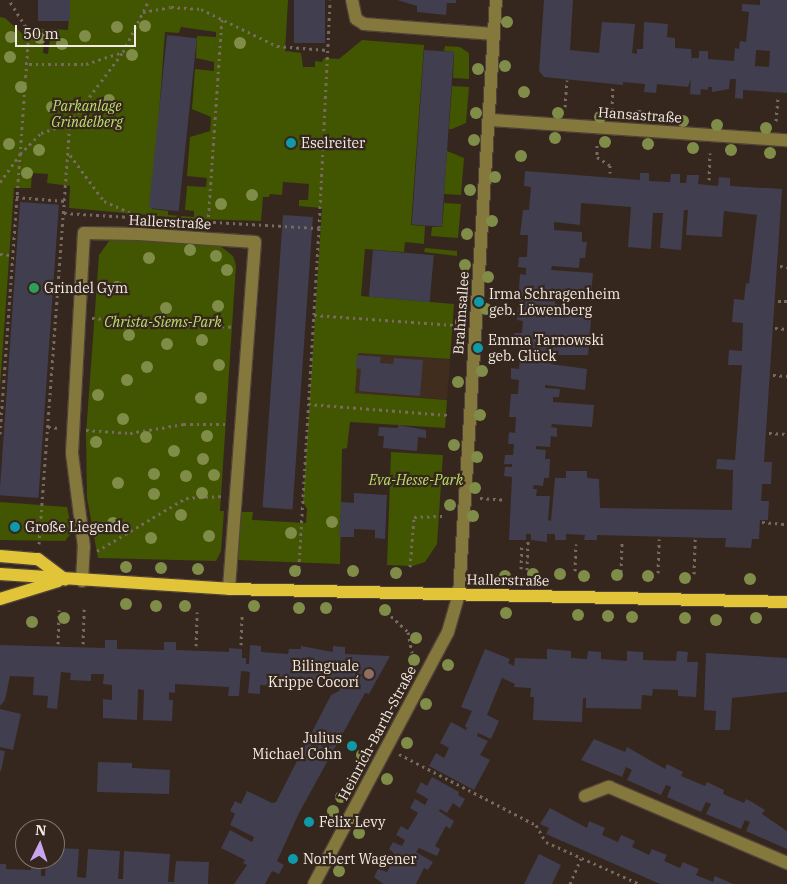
<!DOCTYPE html>
<meta charset="utf-8">
<style>
body{margin:0}
#map{position:relative;width:787px;height:884px;overflow:hidden;background:#35271d;font-family:"IBM Plex Serif",serif}
div>[style]{position:absolute}
.built>*{inset:0;background:#402d1e;transform-origin:0 0}
.green>*{inset:0;background:#425500}
.building>*{inset:0;background:#413e4f;transform-origin:0 0}
.path>*{height:3px;margin-top:-1.5px;transform-origin:0;background:repeating-linear-gradient(90deg,#776a61 0 2.5px,transparent 0 6.5px)}
.roads{filter:drop-shadow(1px 0 #504239) drop-shadow(-1px 0 #504239) drop-shadow(0 1px #504239) drop-shadow(0 -1px #504239)}
.minor>*{height:12px;margin:-6px;padding:0 6px;transform-origin:6px;border-radius:6px;background:#85783c}
.major>*{height:12px;margin:-6px;padding:0 6px;transform-origin:6px;border-radius:6px;background:#e2c438}
.trees>*{width:12px;height:12px;margin:-6px;border-radius:50%;background:#808d48}
.dots>*{width:14px;height:14px;translate:-50% -50%;box-sizing:border-box;border:2px solid #35271d;border-radius:50%}
span{translate:-50% -50%;white-space:nowrap;text-align:center;line-height:1.15;-webkit-text-stroke:4.5px #35271d;paint-order:stroke}
.park-label{font-size:14px;color:#bee16b;font-style:italic}
.street-label{font-size:14px;color:#f4ebe4}
.poi-label{font-size:14px;color:#f4ebe4}
.left{translate:0 -50%;text-align:left}
.right{translate:-100% -50%;text-align:right}
.north{position:absolute;left:15px;top:819px;width:50px;height:50px;box-sizing:border-box;background:#35271d;border:1px solid #81756d;border-radius:50%;rotate:4deg;font-size:14px;font-weight:700;line-height:20px;text-align:center;color:#f4ebe4}
.north::after{content:'';display:block;margin:auto;width:18px;height:22px;background:#c7a6ef;clip-path:polygon(50% 0,100% 100%,50% 72%,0 100%)}
.scale{position:absolute;left:15px;top:25px;width:121px;height:22px;box-sizing:border-box;border:2px solid #f4ebe4;border-top:0;padding-left:6px;font-size:15px;line-height:18px;white-space:nowrap;color:#f4ebe4;-webkit-text-stroke:4px #35271d;paint-order:stroke}
</style>
<div id="map">
<div class="built">
<i style="left:357px;top:353px;width:93px;height:40px;rotate:4deg"></i>
</div>
<div class="green">
<i style="clip-path:polygon(evenodd,70px 0,288px 0,285px 51px,301px 53px,303px 67px,315px 67px,315px 61px,322px 62px,324px 58px,339px 59px,362px 40px,424px 45px,411px 225px,425px 226px,424px 244px,405px 242px,404px 252px,365px 249px,361px 296px,454px 304px,450px 359px,358px 353px,355px 393px,447px 400px,445px 428px,350px 422px,347px 448px,342px 449px,340px 564px,238px 560px,236px 550px,238px 512px,253px 512px,252px 520px,306px 523px,307px 509px,303px 502px,322px 208px,299px 206px,299px 200px,308px 200px,309px 184px,283px 182px,282px 195px,270px 194px,269px 197px,263px 197px,261px 221px,193px 219px,69px 208px,70px 186px,47px 183px,48px 174px,32px 173px,31px 188px,14px 188px,0 388px,0 17px,5px 18px,26px 37px,35px 39px,36px 28px,45px 29px,43px 53px,48px 54px,51px 29px,68px 30px,70px 0,181px 27px,216px 32px,216px 37px,197px 36px,196px 58px,214px 62px,214px 71px,195px 69px,192px 109px,211px 117px,210px 131px,190px 137px,187px 176px,207px 178px,206px 187px,187px 186px,185px 210px,194px 211px,194px 217px,168px 215px,168px 211px,152px 209px,165px 32px,179px 33px,181px 27px)"></i>
<i style="clip-path:polygon(445px 46px,460px 47px,469px 53px,469px 79px,453px 78px,454px 52px,444px 51px)"></i>
<i style="clip-path:polygon(452px 86px,469px 87px,466px 123px,452px 129px,449px 129px)"></i>
<i style="clip-path:polygon(447px 151px,464px 158px,461px 195px,444px 194px)"></i>
<i style="clip-path:polygon(444px 203px,461px 204px,458px 238px,431px 236px,432px 227px,442px 227px)"></i>
<i style="clip-path:polygon(117px 239px,219px 245px,233px 256px,236px 265px,220px 511px,224px 511px,221px 551px,216px 561px,98px 558px,87px 498px,86px 434px,99px 255px,109px 241px)"></i>
<i style="clip-path:polygon(425px 248px,457px 251px,457px 256px,424px 252px)"></i>
<i style="clip-path:polygon(391px 452px,443px 455px,437px 544px,425px 562px,413px 566px,387px 565px)"></i>
<i style="clip-path:polygon(0 502px,67px 507px,72px 532px,65px 541px,0 540px)"></i>
</div>
<div class="building">
<i style="left:38px;top:0;width:32px;height:21px"></i>
<i style="left:294px;top:0;width:31px;height:43px"></i>
<i style="clip-path:polygon(397px 0,456px 0,456px 3px,447px 3px,446px 15px,417px 12px,417px 6px)"></i>
<i style="clip-path:polygon(evenodd,544px 0,573px 0,570px 50px,599px 53px,602px 22px,635px 24px,632px 53px,637px 54px,637px 49px,643px 49px,644px 22px,668px 24px,667px 37px,675px 38px,675px 48px,691px 49px,692px 64px,692px 58px,699px 58px,699px 51px,708px 51px,708px 59px,734px 61px,735px 48px,739px 49px,740px 41px,746px 42px,749px 12px,742px 11px,742px 4px,760px 5px,760px 0,787px 0,787px 93px,743px 90px,743px 99px,735px 98px,736px 79px,730px 79px,729px 89px,712px 92px,712px 87px,708px 87px,708px 90px,701px 89px,700px 95px,690px 94px,691px 78px,688px 87px,657px 84px,656px 93px,644px 92px,645px 84px,623px 82px,623px 85px,544px 77px,539px 71px,544px 0,756px 50px,770px 51px,769px 67px,755px 66px,756px 50px)"></i>
<i style="left:167px;top:35px;width:30px;height:174px;rotate:6deg"></i>
<i style="left:424px;top:50px;width:30px;height:175px;rotate:4deg"></i>
<i style="clip-path:polygon(evenodd,525px 171px,640px 180px,640px 173px,649px 173px,649px 181px,670px 182px,671px 174px,680px 174px,680px 183px,686px 183px,687px 175px,699px 175px,698px 184px,718px 186px,719px 177px,730px 178px,730px 186px,782px 189px,764px 462px,772px 462px,771px 484px,762px 484px,762px 489px,761px 501px,769px 501px,768px 520px,760px 520px,759px 539px,752px 539px,751px 548px,725px 547px,726px 538px,713px 538px,597px 535px,597px 540px,584px 540px,585px 535px,566px 534px,566px 540px,555px 540px,555px 534px,547px 534px,547px 542px,531px 540px,531px 534px,526px 534px,526px 540px,509px 540px,512px 477px,504px 476px,505px 467px,512px 467px,512px 464px,504px 464px,505px 455px,513px 455px,514px 444px,508px 444px,509px 432px,515px 433px,516px 417px,509px 417px,511px 394px,518px 394px,519px 380px,511px 379px,511px 368px,519px 369px,521px 345px,513px 344px,514px 333px,522px 333px,523px 321px,517px 320px,520px 274px,526px 275px,526px 268px,518px 267px,519px 257px,527px 257px,528px 235px,520px 235px,523px 210px,529px 210px,531px 187px,524px 186px,525px 171px,581px 203px,631px 207px,628px 247px,651px 249px,653px 213px,663px 213px,660px 248px,681px 250px,684px 210px,688px 210px,686px 235px,722px 237px,724px 211px,757px 215px,749px 284px,746px 283px,744px 300px,734px 299px,732px 322px,743px 323px,742px 351px,729px 350px,728px 365px,742px 365px,735px 460px,717px 459px,716px 469px,733px 470px,732px 510px,600px 508px,599px 479px,587px 478px,587px 471px,566px 471px,566px 478px,555px 478px,551px 521px,548px 520px,550px 496px,536px 496px,537px 489px,533px 489px,534px 485px,543px 486px,544px 478px,549px 478px,550px 459px,545px 459px,546px 450px,536px 449px,536px 446px,550px 447px,551px 436px,557px 437px,557px 428px,551px 427px,552px 424px,592px 427px,594px 405px,553px 402px,553px 397px,559px 397px,560px 389px,545px 388px,545px 385px,585px 390px,587px 369px,551px 364px,552px 355px,588px 355px,592px 310px,555px 304px,555px 300px,556px 296px,591px 295px,593px 273px,551px 270px,552px 266px,579px 268px,580px 258px,585px 258px,587px 242px,582px 242px,582px 232px,554px 230px,554px 222px,580px 225px,581px 203px)"></i>
<i style="left:20px;top:202px;width:39px;height:294px;rotate:4deg"></i>
<i style="left:283px;top:215px;width:30px;height:293px;rotate:4deg"></i>
<i style="left:373px;top:250px;width:61px;height:47px;rotate:5deg"></i>
<i style="clip-path:polygon(357px 355px,381px 357px,380px 363px,393px 364px,394px 358px,423px 360px,420px 396px,359px 391px,361px 369px,356px 368px)"></i>
<i style="clip-path:polygon(398px 425px,426px 430px,426px 438px,418px 437px,417px 451px,383px 448px,384px 436px,378px 436px,379px 427px,398px 428px)"></i>
<i style="clip-path:polygon(354px 493px,387px 495px,385px 539px,375px 538px,375px 530px,354px 529px,354px 537px,339px 537px,341px 502px,354px 503px)"></i>
<i style="clip-path:polygon(105px 640px,117px 640px,117px 649px,164px 650px,164px 642px,176px 642px,176px 650px,229px 652px,229px 648px,242px 649px,242px 658px,246px 658px,246px 664px,249px 664px,250px 645px,261px 646px,261px 652px,288px 654px,289px 649px,301px 649px,301px 646px,333px 652px,333px 646px,345px 647px,345px 654px,390px 656px,369px 694px,365px 693px,299px 813px,277px 861px,284px 865px,279px 874px,272px 871px,265px 884px,234px 884px,247px 865px,243px 863px,245px 860px,221px 848px,230px 830px,252px 842px,254px 837px,230px 825px,235px 814px,230px 811px,235px 801px,241px 804px,247px 791px,272px 803px,276px 802px,331px 695px,339px 691px,345px 679px,334px 677px,334px 682px,312px 681px,312px 685px,272px 682px,272px 686px,260px 685px,260px 694px,248px 693px,250px 672px,241px 671px,239px 696px,228px 696px,229px 687px,175px 684px,175px 693px,169px 692px,169px 700px,173px 700px,172px 721px,143px 720px,144px 690px,138px 689px,137px 720px,103px 718px,103px 699px,112px 700px,112px 685px,103px 684px,104px 674px,91px 674px,91px 681px,70px 680px,71px 673px,61px 672px,57px 709px,47px 708px,48px 696px,33px 695px,34px 677px,10px 676px,5px 700px,0 706px,0 645px,105px 648px)"></i>
<i style="clip-path:polygon(485px 649px,510px 659px,508px 663px,514px 666px,515px 658px,547px 659px,547px 649px,571px 651px,571px 658px,587px 659px,588px 651px,601px 652px,601px 659px,627px 661px,627px 651px,643px 652px,643px 660px,676px 661px,677px 651px,688px 652px,687px 662px,698px 662px,696px 697px,678px 696px,678px 690px,653px 689px,652px 696px,642px 695px,641px 709px,586px 708px,586px 698px,583px 698px,582px 722px,533px 720px,534px 697px,530px 697px,531px 688px,514px 687px,515px 684px,502px 678px,487px 715px,499px 721px,491px 739px,478px 733px,477px 736px,488px 741px,480px 755px,490px 760px,474px 790px,429px 766px,436px 753px,444px 758px,449px 748px,440px 743px,451px 722px,466px 730px,467px 728px,465px 726px,472px 711px,461px 707px)"></i>
<i style="clip-path:polygon(706px 653px,787px 658px,787px 692px,732px 698px,730px 730px,715px 730px,716px 711px,704px 710px)"></i>
<i style="clip-path:polygon(0 709px,21px 714px,13px 750px,0 747px)"></i>
<i style="clip-path:polygon(594px 739px,625px 752px,627px 747px,665px 769px,667px 764px,683px 772px,681px 776px,705px 786px,707px 782px,724px 790px,723px 794px,744px 803px,746px 799px,752px 802px,765px 810px,762px 814px,787px 831px,787px 849px,746px 831px,750px 822px,745px 820px,741px 829px,706px 814px,711px 804px,706px 802px,701px 812px,667px 797px,671px 787px,669px 786px,666px 785px,661px 795px,627px 780px,632px 770px,626px 767px,622px 777px,581px 760px)"></i>
<i style="clip-path:polygon(0 750px,5px 751px,1px 771px,0 771px)"></i>
<i style="clip-path:polygon(98px 762px,132px 763px,132px 768px,170px 770px,169px 794px,97px 792px)"></i>
<i style="clip-path:polygon(432px 777px,459px 792px,458px 795px,465px 799px,460px 808px,453px 803px,447px 813px,440px 809px,439px 811px,454px 821px,450px 829px,446px 826px,435px 846px,440px 849px,437px 856px,419px 848px,416px 852px,433px 862px,428px 870px,424px 868px,416px 884px,383px 884px,374px 877px,378px 869px,387px 872px,396px 855px,389px 849px,393px 842px,402px 846px,405px 840px,396px 835px,401px 826px,408px 830px,418px 813px,410px 808px,415px 799px,425px 805px,428px 799px,416px 792px,421px 782px,427px 786px)"></i>
<i style="clip-path:polygon(550px 808px,587px 828px,589px 821px,605px 828px,602px 835px,618px 842px,621px 835px,635px 841px,632px 847px,649px 855px,652px 849px,659px 852px,667px 855px,664px 861px,680px 868px,683px 862px,699px 869px,696px 875px,713px 882px,715px 876px,733px 884px,660px 884px,546px 834px,549px 828px,540px 824px)"></i>
<i style="clip-path:polygon(55px 848px,79px 849px,77px 877px,86px 878px,88px 849px,120px 851px,118px 879px,123px 879px,124px 851px,170px 854px,168px 882px,174px 882px,176px 861px,209px 862px,208px 884px,0 884px,0 864px,6px 864px,6px 869px,31px 870px,31px 866px,41px 866px,41px 876px,45px 876px,46px 859px,55px 859px)"></i>
<i style="clip-path:polygon(539px 854px,561px 865px,552px 884px,524px 884px)"></i>
</div>
<div class="path">
<i style="left:143px;top:12px;width:28px;rotate:-10deg"></i>
<i style="left:171px;top:7px;width:30px;rotate:4deg"></i>
<i style="left:201px;top:9px;width:85px;rotate:26deg"></i>
<i style="left:277px;top:46px;width:50px;rotate:4.6deg"></i>
<i style="left:29px;top:64px;width:57px"></i>
<i style="left:86px;top:64px;width:39px;rotate:-18deg"></i>
<i style="left:565px;top:107px;width:27px;rotate:-86deg"></i>
<i style="left:612px;top:110px;width:24px;rotate:-88deg"></i>
<i style="left:776px;top:121px;width:25px;rotate:-85deg"></i>
<i style="left:597px;top:145px;width:12px;rotate:90deg"></i>
<i style="left:597px;top:157px;width:15px;rotate:32deg"></i>
<i style="left:610px;top:165px;width:8px;rotate:90deg"></i>
<i style="left:70px;top:155px;width:57px;rotate:53.5deg"></i>
<i style="left:104px;top:201px;width:36px;rotate:24deg"></i>
<i style="left:709px;top:180px;width:27px;rotate:-88deg"></i>
<i style="left:0;top:182px;width:34px;rotate:-54deg"></i>
<i style="left:20px;top:154px;width:30px;rotate:-45deg"></i>
<i style="left:41px;top:133px;width:31px;rotate:-19deg"></i>
<i style="left:70px;top:123px;width:89px;rotate:-53.3deg"></i>
<i style="left:123px;top:52px;width:58px;rotate:-63.4deg"></i>
<i style="left:16px;top:197px;width:49px;rotate:4.7deg"></i>
<i style="left:64px;top:213px;width:255px;rotate:3.4deg"></i>
<i style="left:319px;top:228px;width:351px;rotate:93.4deg"></i>
<i style="left:208px;top:223px;width:204px;rotate:-86.1deg"></i>
<i style="left:319px;top:228px;width:228px;rotate:-87.2deg"></i>
<i style="left:0;top:254px;width:12px;rotate:5deg"></i>
<i style="left:780px;top:266px;width:7px;rotate:8deg"></i>
<i style="left:778px;top:301px;width:9px"></i>
<i style="left:314px;top:315px;width:141px;rotate:4.1deg"></i>
<i style="left:92px;top:318px;width:143px;rotate:3.6deg"></i>
<i style="left:775px;top:328px;width:12px;rotate:5deg"></i>
<i style="left:773px;top:375px;width:14px;rotate:4deg"></i>
<i style="left:308px;top:404px;width:140px;rotate:4.5deg"></i>
<i style="left:48px;top:427px;width:12px;rotate:5deg"></i>
<i style="left:86px;top:430px;width:44px;rotate:3.9deg"></i>
<i style="left:130px;top:433px;width:55px;rotate:-9.5deg"></i>
<i style="left:184px;top:424px;width:45px"></i>
<i style="left:769px;top:433px;width:18px;rotate:3deg"></i>
<i style="left:0;top:434px;width:403px;rotate:-85.9deg"></i>
<i style="left:29px;top:32px;width:38px;rotate:-122deg"></i>
<i style="left:480px;top:498px;width:26px;rotate:4deg"></i>
<i style="left:762px;top:522px;width:25px;rotate:5deg"></i>
<i style="left:39px;top:544px;width:422px;rotate:-85.8deg"></i>
<i style="left:97px;top:551px;width:104px;rotate:-30.8deg"></i>
<i style="left:186px;top:498px;width:38px;rotate:-3deg"></i>
<i style="left:410px;top:567px;width:50px;rotate:-85.4deg"></i>
<i style="left:414px;top:517px;width:28px;rotate:-2deg"></i>
<i style="left:521px;top:569px;width:23px;rotate:-88deg"></i>
<i style="left:527px;top:570px;width:32px;rotate:-88deg"></i>
<i style="left:575px;top:571px;width:27px;rotate:-88deg"></i>
<i style="left:621px;top:572px;width:31px;rotate:-88deg"></i>
<i style="left:658px;top:573px;width:34px;rotate:-88deg"></i>
<i style="left:694px;top:574px;width:35px;rotate:-88deg"></i>
<i style="left:391px;top:616px;width:23px;rotate:43deg"></i>
<i style="left:408px;top:632px;width:21px;rotate:79deg"></i>
<i style="left:58px;top:644px;width:34px;rotate:-88deg"></i>
<i style="left:83px;top:644px;width:35px;rotate:-88deg"></i>
<i style="left:241px;top:645px;width:32px;rotate:-88deg"></i>
<i style="left:196px;top:646px;width:34px;rotate:-88deg"></i>
<i style="left:399px;top:754px;width:154px;rotate:27.4deg"></i>
<i style="left:536px;top:825px;width:20px;rotate:60deg"></i>
<i style="left:546px;top:842px;width:103px;rotate:24.1deg"></i>
<i style="left:570px;top:884px;width:28px;rotate:-67deg"></i>
</div>
<div class="roads">
<div class="minor">
<i style="left:352px;top:0;width:19px;rotate:78deg"></i>
<i style="left:356px;top:19px;width:9px;rotate:32deg"></i>
<i style="left:364px;top:24px;width:130px;rotate:4.4deg"></i>
<i style="left:490px;top:120px;width:298px;rotate:3.9deg"></i>
<i style="left:82px;top:581px;width:34px;rotate:-87deg"></i>
<i style="left:84px;top:547px;width:95px;rotate:-97.3deg"></i>
<i style="left:72px;top:453px;width:220px;rotate:-86.9deg"></i>
<i style="left:84px;top:233px;width:55px;rotate:1deg"></i>
<i style="left:139px;top:234px;width:116px;rotate:3.9deg"></i>
<i style="left:255px;top:242px;width:348px;rotate:94.3deg"></i>
<i style="left:585px;top:796px;width:26px;rotate:-21deg"></i>
<i style="left:609px;top:787px;width:194px;rotate:23.1deg"></i>
<i style="left:314px;top:884px;width:285px;rotate:-62deg"></i>
<i style="left:448px;top:632px;width:40px;rotate:-74deg"></i>
<i style="left:459px;top:594px;width:595px;rotate:-86.44deg"></i>
</div>
<div class="major">
<i style="left:0;top:556px;width:38px;rotate:5deg"></i>
<i style="left:38px;top:559px;width:34px;rotate:37deg"></i>
<i style="left:0;top:574px;width:229px;rotate:3.7deg"></i>
<i style="left:229px;top:589px;width:558px;rotate:1.33deg"></i>
<i style="left:0;top:599px;width:61px;rotate:-17.2deg"></i>
</div>
</div>
<div class="trees">
<i style="left:507px;top:22px"></i>
<i style="left:145px;top:26px"></i>
<i style="left:117px;top:27px"></i>
<i style="left:85px;top:36px"></i>
<i style="left:11px;top:37px"></i>
<i style="left:40px;top:38px"></i>
<i style="left:240px;top:43px"></i>
<i style="left:62px;top:44px"></i>
<i style="left:132px;top:55px"></i>
<i style="left:10px;top:57px"></i>
<i style="left:505px;top:66px"></i>
<i style="left:478px;top:69px"></i>
<i style="left:21px;top:87px"></i>
<i style="left:524px;top:92px"></i>
<i style="left:109px;top:100px"></i>
<i style="left:52px;top:107px"></i>
<i style="left:476px;top:113px"></i>
<i style="left:558px;top:113px"></i>
<i style="left:639px;top:116px"></i>
<i style="left:600px;top:117px"></i>
<i style="left:683px;top:121px"></i>
<i style="left:717px;top:125px"></i>
<i style="left:766px;top:128px"></i>
<i style="left:555px;top:138px"></i>
<i style="left:474px;top:140px"></i>
<i style="left:605px;top:142px"></i>
<i style="left:9px;top:144px"></i>
<i style="left:648px;top:144px"></i>
<i style="left:693px;top:148px"></i>
<i style="left:39px;top:150px"></i>
<i style="left:731px;top:150px"></i>
<i style="left:770px;top:153px"></i>
<i style="left:521px;top:156px"></i>
<i style="left:27px;top:173px"></i>
<i style="left:495px;top:177px"></i>
<i style="left:470px;top:190px"></i>
<i style="left:252px;top:195px"></i>
<i style="left:221px;top:204px"></i>
<i style="left:492px;top:221px"></i>
<i style="left:467px;top:234px"></i>
<i style="left:190px;top:250px"></i>
<i style="left:216px;top:256px"></i>
<i style="left:149px;top:258px"></i>
<i style="left:465px;top:265px"></i>
<i style="left:227px;top:270px"></i>
<i style="left:488px;top:277px"></i>
<i style="left:117px;top:287px"></i>
<i style="left:218px;top:306px"></i>
<i style="left:166px;top:308px"></i>
<i style="left:486px;top:309px"></i>
<i style="left:461px;top:322px"></i>
<i style="left:129px;top:335px"></i>
<i style="left:202px;top:340px"></i>
<i style="left:167px;top:344px"></i>
<i style="left:219px;top:365px"></i>
<i style="left:147px;top:367px"></i>
<i style="left:482px;top:371px"></i>
<i style="left:127px;top:380px"></i>
<i style="left:458px;top:382px"></i>
<i style="left:98px;top:395px"></i>
<i style="left:201px;top:398px"></i>
<i style="left:480px;top:415px"></i>
<i style="left:123px;top:419px"></i>
<i style="left:207px;top:436px"></i>
<i style="left:146px;top:437px"></i>
<i style="left:96px;top:442px"></i>
<i style="left:454px;top:445px"></i>
<i style="left:174px;top:451px"></i>
<i style="left:477px;top:457px"></i>
<i style="left:203px;top:459px"></i>
<i style="left:154px;top:474px"></i>
<i style="left:214px;top:475px"></i>
<i style="left:186px;top:476px"></i>
<i style="left:118px;top:483px"></i>
<i style="left:475px;top:488px"></i>
<i style="left:202px;top:493px"></i>
<i style="left:154px;top:494px"></i>
<i style="left:450px;top:505px"></i>
<i style="left:181px;top:515px"></i>
<i style="left:473px;top:516px"></i>
<i style="left:332px;top:522px"></i>
<i style="left:113px;top:523px"></i>
<i style="left:291px;top:533px"></i>
<i style="left:209px;top:536px"></i>
<i style="left:151px;top:538px"></i>
<i style="left:126px;top:567px"></i>
<i style="left:161px;top:568px"></i>
<i style="left:198px;top:569px"></i>
<i style="left:295px;top:571px"></i>
<i style="left:353px;top:571px"></i>
<i style="left:396px;top:573px"></i>
<i style="left:533px;top:574px"></i>
<i style="left:560px;top:574px"></i>
<i style="left:617px;top:575px"></i>
<i style="left:505px;top:576px"></i>
<i style="left:584px;top:576px"></i>
<i style="left:648px;top:576px"></i>
<i style="left:685px;top:578px"></i>
<i style="left:750px;top:579px"></i>
<i style="left:126px;top:604px"></i>
<i style="left:156px;top:606px"></i>
<i style="left:185px;top:606px"></i>
<i style="left:254px;top:606px"></i>
<i style="left:299px;top:608px"></i>
<i style="left:326px;top:608px"></i>
<i style="left:385px;top:610px"></i>
<i style="left:506px;top:613px"></i>
<i style="left:578px;top:615px"></i>
<i style="left:608px;top:616px"></i>
<i style="left:632px;top:617px"></i>
<i style="left:64px;top:618px"></i>
<i style="left:685px;top:618px"></i>
<i style="left:756px;top:618px"></i>
<i style="left:716px;top:620px"></i>
<i style="left:32px;top:622px"></i>
<i style="left:416px;top:638px"></i>
<i style="left:414px;top:660px"></i>
<i style="left:448px;top:665px"></i>
<i style="left:395px;top:698px"></i>
<i style="left:426px;top:704px"></i>
<i style="left:407px;top:743px"></i>
<i style="left:362px;top:755px"></i>
<i style="left:387px;top:779px"></i>
<i style="left:341px;top:797px"></i>
<i style="left:333px;top:811px"></i>
<i style="left:359px;top:833px"></i>
<i style="left:310px;top:857px"></i>
<i style="left:339px;top:871px"></i>
</div>
<div class="dots">
<i style="left:291px;top:143px;background:#0f9aa8"></i>
<i style="left:34px;top:288px;background:#2e9e5b"></i>
<i style="left:479px;top:302px;background:#0f9aa8"></i>
<i style="left:478px;top:348px;background:#0f9aa8"></i>
<i style="left:15px;top:527px;background:#0f9aa8"></i>
<i style="left:369px;top:674px;background:#8d6e63"></i>
<i style="left:352px;top:746px;background:#0f9aa8"></i>
<i style="left:309px;top:822px;background:#0f9aa8"></i>
<i style="left:293px;top:859px;background:#0f9aa8"></i>
</div>
<div class="park-label">
<span style="left:87px;top:114px">Parkanlage<br>Grindelberg</span>
<span style="left:163px;top:322px">Christa-Siems-Park</span>
<span style="left:416px;top:480px">Eva-Hesse-Park</span>
</div>
<div class="street-label">
<span style="left:640px;top:115px;rotate:4deg">Hansastraße</span>
<span style="left:170px;top:222px;rotate:3deg">Hallerstraße</span>
<span style="left:461px;top:313px;rotate:-86deg">Brahmsallee</span>
<span style="left:508px;top:580px;rotate:1deg">Hallerstraße</span>
<span style="left:377px;top:733px;rotate:-62deg">Heinrich-Barth-Straße</span>
</div>
<div class="poi-label">
<span class="left" style="left:301px;top:143px">Eselreiter</span>
<span class="left" style="left:44px;top:288px">Grindel Gym</span>
<span class="left" style="left:489px;top:302px">Irma Schragenheim<br>geb. Löwenberg</span>
<span class="left" style="left:488px;top:348px">Emma Tarnowski<br>geb. Glück</span>
<span class="left" style="left:25px;top:527px">Große Liegende</span>
<span class="right" style="left:359px;top:674px">Bilinguale<br>Krippe Cocorí</span>
<span class="right" style="left:342px;top:746px">Julius<br>Michael Cohn</span>
<span class="left" style="left:319px;top:822px">Felix Levy</span>
<span class="left" style="left:303px;top:859px">Norbert Wagener</span>
</div>
<div class="north">N</div>
<div class="scale">50 m</div>
</div>
